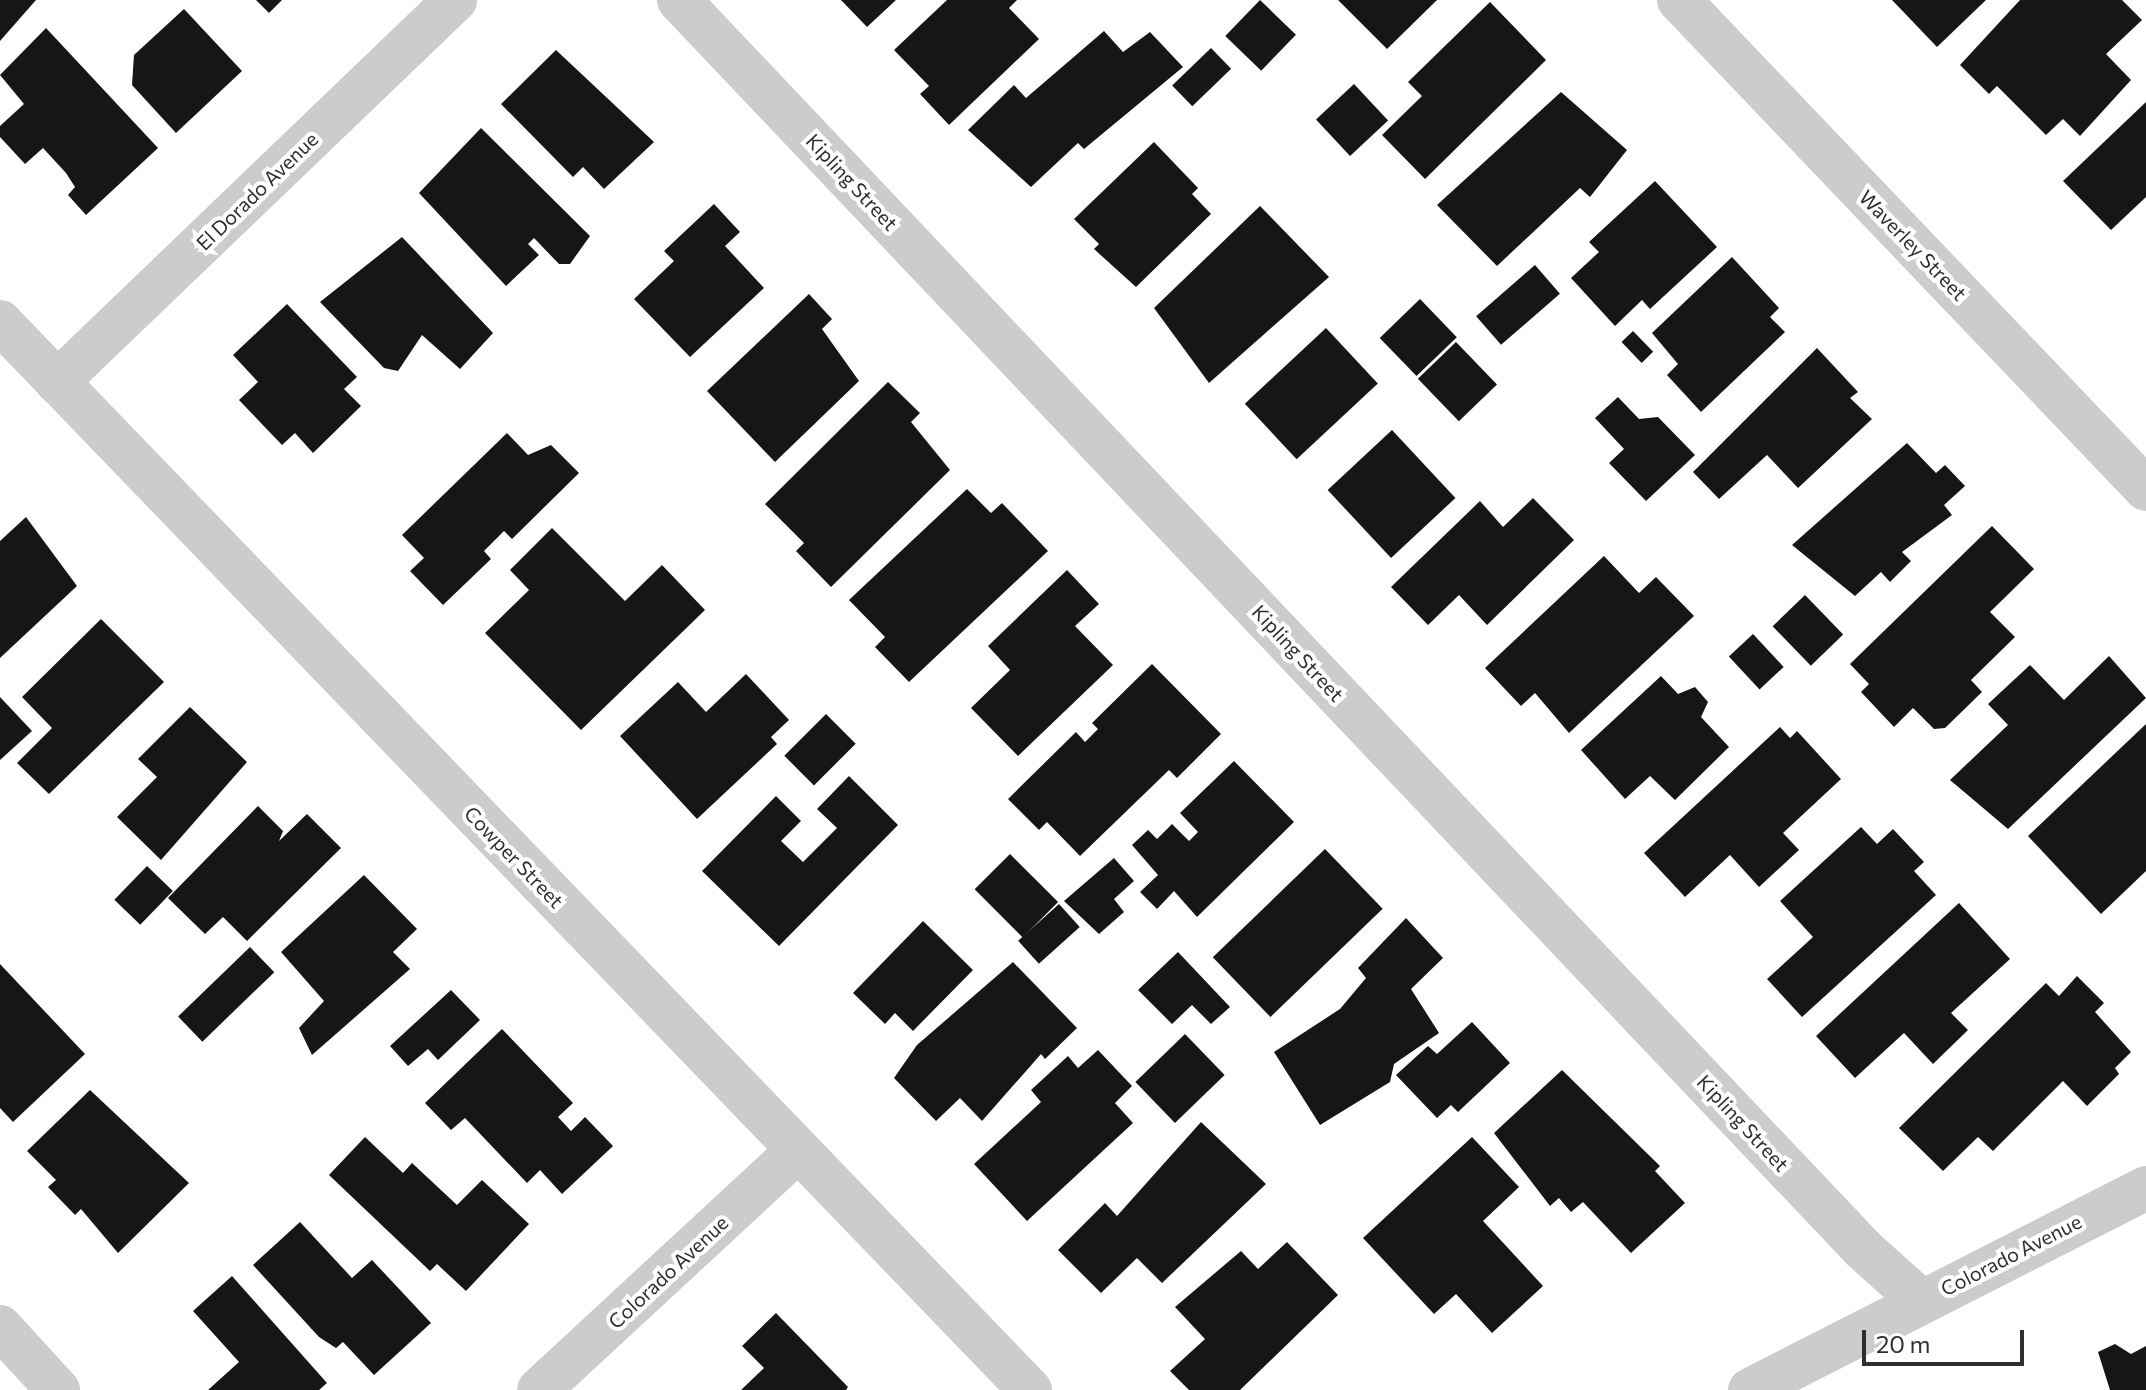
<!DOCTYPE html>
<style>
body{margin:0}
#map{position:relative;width:2146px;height:1390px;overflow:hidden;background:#fff;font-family:Commissioner,sans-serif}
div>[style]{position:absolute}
.building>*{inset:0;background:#161616;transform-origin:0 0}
.minor>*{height:44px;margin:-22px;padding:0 22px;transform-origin:22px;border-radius:22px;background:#ccc}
span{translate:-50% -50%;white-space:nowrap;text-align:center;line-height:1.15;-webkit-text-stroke:8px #fff;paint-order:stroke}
.street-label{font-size:20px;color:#2f2f2f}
.scale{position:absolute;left:1862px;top:1330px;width:162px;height:36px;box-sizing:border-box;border:4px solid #2f2f2f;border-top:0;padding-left:10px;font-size:24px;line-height:28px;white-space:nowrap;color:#2f2f2f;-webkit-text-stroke:6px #fff;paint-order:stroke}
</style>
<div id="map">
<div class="building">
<i style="clip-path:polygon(0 0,36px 0,0 41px)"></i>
<i style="clip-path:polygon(256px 0,282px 0,269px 13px)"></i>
<i style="clip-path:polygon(841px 0,896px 0,867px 27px)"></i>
<i style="clip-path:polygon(947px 0,1017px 0,1009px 8px,1039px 39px,949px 125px,920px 94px,929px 86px,894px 50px)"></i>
<i style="left:1260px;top:0;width:50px;height:50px;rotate:44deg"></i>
<i style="clip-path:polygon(1338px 0,1437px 0,1387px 49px)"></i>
<i style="clip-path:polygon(1892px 0,1986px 0,1937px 47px)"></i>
<i style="clip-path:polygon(2020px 0,2122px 0,2142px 20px,2106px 54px,2131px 80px,2080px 136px,2063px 119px,2046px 135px,1997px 86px,1989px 94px,1960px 65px)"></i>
<i style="clip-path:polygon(1490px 2px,1546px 60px,1425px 179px,1382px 135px,1422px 96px,1408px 82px)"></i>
<i style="clip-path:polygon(184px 9px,242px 71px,176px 133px,132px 85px,134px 55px)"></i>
<i style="clip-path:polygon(46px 28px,158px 148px,86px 215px,68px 195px,75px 187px,66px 173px,43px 148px,25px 164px,0 137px,0 126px,24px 104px,0 75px)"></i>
<i style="clip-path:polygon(1104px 31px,1123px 52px,1150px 32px,1183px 67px,1084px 149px,1078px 143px,1031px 187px,968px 130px,1014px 85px,1026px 98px)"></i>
<i style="left:1211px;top:48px;width:29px;height:54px;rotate:46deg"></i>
<i style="clip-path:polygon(556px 50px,654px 142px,604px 189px,583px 167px,573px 177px,501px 104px)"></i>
<i style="left:1354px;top:84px;width:50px;height:52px;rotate:47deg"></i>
<i style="clip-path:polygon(1561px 92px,1627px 150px,1590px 197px,1580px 188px,1497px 266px,1437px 205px)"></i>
<i style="clip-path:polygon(2146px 102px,2146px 197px,2111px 230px,2063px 181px)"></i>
<i style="clip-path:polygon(481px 128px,590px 236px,570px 264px,559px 264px,534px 238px,528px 244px,539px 255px,506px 286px,419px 193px)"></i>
<i style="clip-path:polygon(1154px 142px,1198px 188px,1192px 194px,1211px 214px,1136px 287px,1094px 249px,1099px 244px,1074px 219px)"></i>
<i style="clip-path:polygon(1655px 181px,1717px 247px,1650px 309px,1642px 300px,1615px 326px,1571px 278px,1599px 252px,1589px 242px)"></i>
<i style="clip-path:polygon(714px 204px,740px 232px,725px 246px,764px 288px,690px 357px,634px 299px,674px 261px,664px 251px)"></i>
<i style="clip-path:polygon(1260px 206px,1329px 277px,1209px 383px,1154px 308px)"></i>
<i style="clip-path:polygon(402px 237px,493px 333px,460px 369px,422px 335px,398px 371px,384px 368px,320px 302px)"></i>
<i style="clip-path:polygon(1732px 257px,1779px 308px,1770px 317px,1785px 332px,1701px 412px,1667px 375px,1678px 364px,1652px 333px)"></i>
<i style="left:1535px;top:265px;width:38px;height:78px;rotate:49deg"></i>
<i style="clip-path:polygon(809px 294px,832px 319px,822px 329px,859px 381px,775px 462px,707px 391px)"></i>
<i style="left:1420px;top:299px;width:53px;height:56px;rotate:46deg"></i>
<i style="clip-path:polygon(287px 304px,357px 377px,344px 389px,361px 406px,313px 453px,295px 433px,282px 445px,239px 400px,258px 382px,233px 355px)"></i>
<i style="left:1326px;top:328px;width:76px;height:111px;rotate:47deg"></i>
<i style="left:1633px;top:331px;width:29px;height:16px;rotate:46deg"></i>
<i style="left:1456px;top:342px;width:59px;height:53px;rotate:46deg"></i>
<i style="clip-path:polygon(1817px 348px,1858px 392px,1850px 398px,1872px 419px,1798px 488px,1767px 455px,1719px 499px,1693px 472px)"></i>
<i style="clip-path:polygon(888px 382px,920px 413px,911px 422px,950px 470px,831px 587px,796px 551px,804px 543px,765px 504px)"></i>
<i style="clip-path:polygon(1618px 397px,1639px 419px,1658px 417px,1695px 455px,1646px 501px,1609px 463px,1624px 449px,1595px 418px)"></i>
<i style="left:1392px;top:430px;width:93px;height:88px;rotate:47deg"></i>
<i style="clip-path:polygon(507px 433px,528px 455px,551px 445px,579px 473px,512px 539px,504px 531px,484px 551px,491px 559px,443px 605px,410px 571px,424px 558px,402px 535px)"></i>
<i style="clip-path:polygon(1907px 443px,1936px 473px,1945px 465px,1965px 486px,1944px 505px,1952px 515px,1902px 552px,1911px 561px,1890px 582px,1881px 572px,1855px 596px,1792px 545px)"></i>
<i style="clip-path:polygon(967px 489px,991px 513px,1002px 503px,1048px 551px,909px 682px,875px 647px,885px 637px,849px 600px)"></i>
<i style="clip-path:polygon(1533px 498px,1574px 540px,1487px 625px,1459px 595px,1428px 625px,1391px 587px,1480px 501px,1503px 527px)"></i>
<i style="clip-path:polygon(26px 517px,77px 586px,0 658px,0 541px)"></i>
<i style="clip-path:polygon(1992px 526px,2034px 569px,1990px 612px,2015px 637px,1971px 680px,1982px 692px,1945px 728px,1934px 729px,1913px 708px,1894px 727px,1861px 692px,1869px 684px,1850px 664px)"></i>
<i style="clip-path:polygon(552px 528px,625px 601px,662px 565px,705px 610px,581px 730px,485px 633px,529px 590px,510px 570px)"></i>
<i style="clip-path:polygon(1604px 556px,1639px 593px,1656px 577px,1694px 616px,1569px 733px,1535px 693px,1521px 706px,1485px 668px)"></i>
<i style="clip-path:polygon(1067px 570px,1099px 604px,1075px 626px,1113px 665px,1018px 756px,971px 708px,1010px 670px,988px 646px)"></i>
<i style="left:1805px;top:595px;width:55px;height:45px;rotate:46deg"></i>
<i style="clip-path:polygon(101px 619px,164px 682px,49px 794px,17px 763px,52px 728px,22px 697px)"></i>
<i style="left:1753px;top:634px;width:45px;height:33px;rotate:47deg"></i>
<i style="clip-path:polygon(2109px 656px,2146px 698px,2008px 829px,1950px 780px,2008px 725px,1988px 704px,2030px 665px,2064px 700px)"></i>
<i style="clip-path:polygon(1152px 664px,1221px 734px,1177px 778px,1169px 770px,1080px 856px,1047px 822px,1039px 830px,1008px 799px,1076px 732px,1085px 742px,1098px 729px,1092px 723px)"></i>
<i style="clip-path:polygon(746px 674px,789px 720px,771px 737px,777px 744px,697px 819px,620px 736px,678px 682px,706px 712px)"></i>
<i style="clip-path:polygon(1661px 676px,1678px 694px,1695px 687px,1708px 702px,1701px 717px,1729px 747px,1675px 800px,1650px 776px,1625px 799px,1581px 750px)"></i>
<i style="clip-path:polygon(0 697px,32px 731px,0 760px)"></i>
<i style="clip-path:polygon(190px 707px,247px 762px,161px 860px,117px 817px,157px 777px,138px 759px)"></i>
<i style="left:826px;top:714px;width:42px;height:59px;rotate:45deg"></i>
<i style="clip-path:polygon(2146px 724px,2146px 871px,2101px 914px,2028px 836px)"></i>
<i style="clip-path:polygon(1780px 727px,1790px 738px,1797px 731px,1841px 779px,1783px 833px,1799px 850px,1759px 887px,1730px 855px,1685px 897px,1644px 853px)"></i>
<i style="clip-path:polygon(1234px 761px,1294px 822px,1197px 917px,1174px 891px,1157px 909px,1140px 892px,1158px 875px,1132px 845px,1148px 830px,1157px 839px,1172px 824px,1189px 841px,1198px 832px,1180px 813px)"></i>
<i style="clip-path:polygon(849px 776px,898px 825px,779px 946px,702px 871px,776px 796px,801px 821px,781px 841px,803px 862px,837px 828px,817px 809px)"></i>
<i style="clip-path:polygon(258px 806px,283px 831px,279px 841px,307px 814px,341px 848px,247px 941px,223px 917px,205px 934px,168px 898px)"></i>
<i style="clip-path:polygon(1861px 827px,1877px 844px,1893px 829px,1924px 862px,1914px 871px,1936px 895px,1802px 1017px,1767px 979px,1813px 937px,1780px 901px)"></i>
<i style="left:1325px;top:849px;width:83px;height:156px;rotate:46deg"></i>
<i style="left:1010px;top:854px;width:68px;height:50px;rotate:45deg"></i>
<i style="clip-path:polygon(1114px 858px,1134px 881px,1114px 899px,1124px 912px,1099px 934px,1064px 901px)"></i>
<i style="left:147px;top:866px;width:36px;height:47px;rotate:44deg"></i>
<i style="clip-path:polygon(364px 875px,417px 929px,393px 952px,410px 969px,312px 1055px,299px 1028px,324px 1001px,281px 952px)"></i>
<i style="clip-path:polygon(1959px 903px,2010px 959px,1951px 1013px,1968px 1030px,1933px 1064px,1904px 1033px,1855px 1078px,1816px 1036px)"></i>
<i style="left:1059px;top:904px;width:31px;height:55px;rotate:48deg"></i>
<i style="clip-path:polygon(1406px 918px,1443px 958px,1411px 989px,1439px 1033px,1394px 1064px,1390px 1082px,1320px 1125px,1274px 1052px,1340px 1009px,1366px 978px,1358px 968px)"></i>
<i style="clip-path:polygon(923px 921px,973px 970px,913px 1031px,895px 1013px,885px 1024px,853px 993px)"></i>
<i style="left:250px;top:947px;width:35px;height:100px;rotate:46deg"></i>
<i style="clip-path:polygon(1178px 952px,1230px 1007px,1211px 1024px,1192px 1005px,1172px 1024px,1138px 990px)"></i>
<i style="clip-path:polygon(1013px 962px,1077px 1028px,1045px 1059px,1041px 1054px,982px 1121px,960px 1098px,936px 1121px,894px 1078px,917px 1045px)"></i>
<i style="clip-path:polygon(0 964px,85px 1054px,13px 1122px,0 1108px)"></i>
<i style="clip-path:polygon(2077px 976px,2104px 1003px,2095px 1012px,2131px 1052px,2115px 1068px,2119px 1074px,2087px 1106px,2063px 1081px,1993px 1151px,1978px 1137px,1943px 1171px,1899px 1128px,2046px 983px,2059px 996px)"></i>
<i style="clip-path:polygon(451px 990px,480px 1020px,438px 1060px,428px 1049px,408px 1066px,390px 1046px)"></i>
<i style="clip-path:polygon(1472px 1022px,1510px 1063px,1458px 1112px,1451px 1105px,1437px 1118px,1396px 1075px,1428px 1046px,1437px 1054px)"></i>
<i style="clip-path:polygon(502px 1029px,573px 1103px,558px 1117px,571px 1131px,585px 1117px,613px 1146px,562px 1194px,540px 1170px,527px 1183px,465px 1118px,451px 1130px,425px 1103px)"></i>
<i style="left:1185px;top:1034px;width:57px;height:69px;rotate:46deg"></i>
<i style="clip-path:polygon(1098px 1050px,1132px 1086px,1115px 1103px,1133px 1123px,1027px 1221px,974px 1164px,1041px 1102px,1031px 1090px,1068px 1056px,1078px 1068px)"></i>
<i style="clip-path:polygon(1562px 1070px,1660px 1166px,1655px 1171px,1685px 1203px,1631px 1253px,1583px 1202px,1571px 1212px,1559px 1198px,1550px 1206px,1494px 1133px)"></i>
<i style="clip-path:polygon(90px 1090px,189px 1183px,118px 1253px,81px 1209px,75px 1215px,48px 1187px,56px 1180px,27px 1151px)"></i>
<i style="clip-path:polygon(1201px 1122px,1266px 1184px,1162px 1283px,1137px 1258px,1101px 1293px,1058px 1250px,1105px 1203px,1117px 1216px)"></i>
<i style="clip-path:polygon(365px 1137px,403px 1173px,412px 1163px,457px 1205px,482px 1180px,529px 1224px,466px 1291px,437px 1264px,430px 1271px,329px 1175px)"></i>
<i style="clip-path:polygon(1472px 1137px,1519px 1187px,1483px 1221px,1543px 1286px,1492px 1333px,1456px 1294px,1434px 1314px,1363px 1238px)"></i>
<i style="clip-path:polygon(300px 1222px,352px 1278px,372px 1260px,431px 1323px,374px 1375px,343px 1342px,336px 1348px,319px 1337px,253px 1265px)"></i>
<i style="clip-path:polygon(1287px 1242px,1338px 1295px,1240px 1390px,1189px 1390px,1170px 1371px,1205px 1339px,1175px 1307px,1241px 1251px,1258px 1269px)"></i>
<i style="clip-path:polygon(232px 1276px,327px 1383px,319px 1390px,208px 1390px,239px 1362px,193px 1311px)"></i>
<i style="clip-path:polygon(776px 1313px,848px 1387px,846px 1390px,741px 1390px,764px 1368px,742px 1346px)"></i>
<i style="clip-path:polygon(2115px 1344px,2131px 1354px,2146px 1346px,2146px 1390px,2110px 1390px,2098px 1352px)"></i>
</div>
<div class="minor">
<i style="left:679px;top:0;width:1721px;rotate:46.53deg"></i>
<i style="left:1863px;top:1249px;width:78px;rotate:41.9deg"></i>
<i style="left:1679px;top:0;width:676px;rotate:46.32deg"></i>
<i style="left:0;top:322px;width:1484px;rotate:46.04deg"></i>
<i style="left:57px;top:382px;width:552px;rotate:-43.82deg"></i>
<i style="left:0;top:1327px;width:86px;rotate:47.4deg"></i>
<i style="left:539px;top:1390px;width:350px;rotate:-42.8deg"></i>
<i style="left:1750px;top:1390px;width:445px;rotate:-27deg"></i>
</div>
<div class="street-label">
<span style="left:852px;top:182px;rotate:47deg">Kipling Street</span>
<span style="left:257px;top:191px;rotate:-44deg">El Dorado Avenue</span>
<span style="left:1913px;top:245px;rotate:46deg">Waverley Street</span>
<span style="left:1298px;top:653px;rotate:47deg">Kipling Street</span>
<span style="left:514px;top:857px;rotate:46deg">Cowper Street</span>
<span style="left:1743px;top:1123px;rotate:47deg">Kipling Street</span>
<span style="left:2011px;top:1255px;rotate:-27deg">Colorado Avenue</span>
<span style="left:668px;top:1272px;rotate:-43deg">Colorado Avenue</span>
</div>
<div class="scale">20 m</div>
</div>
